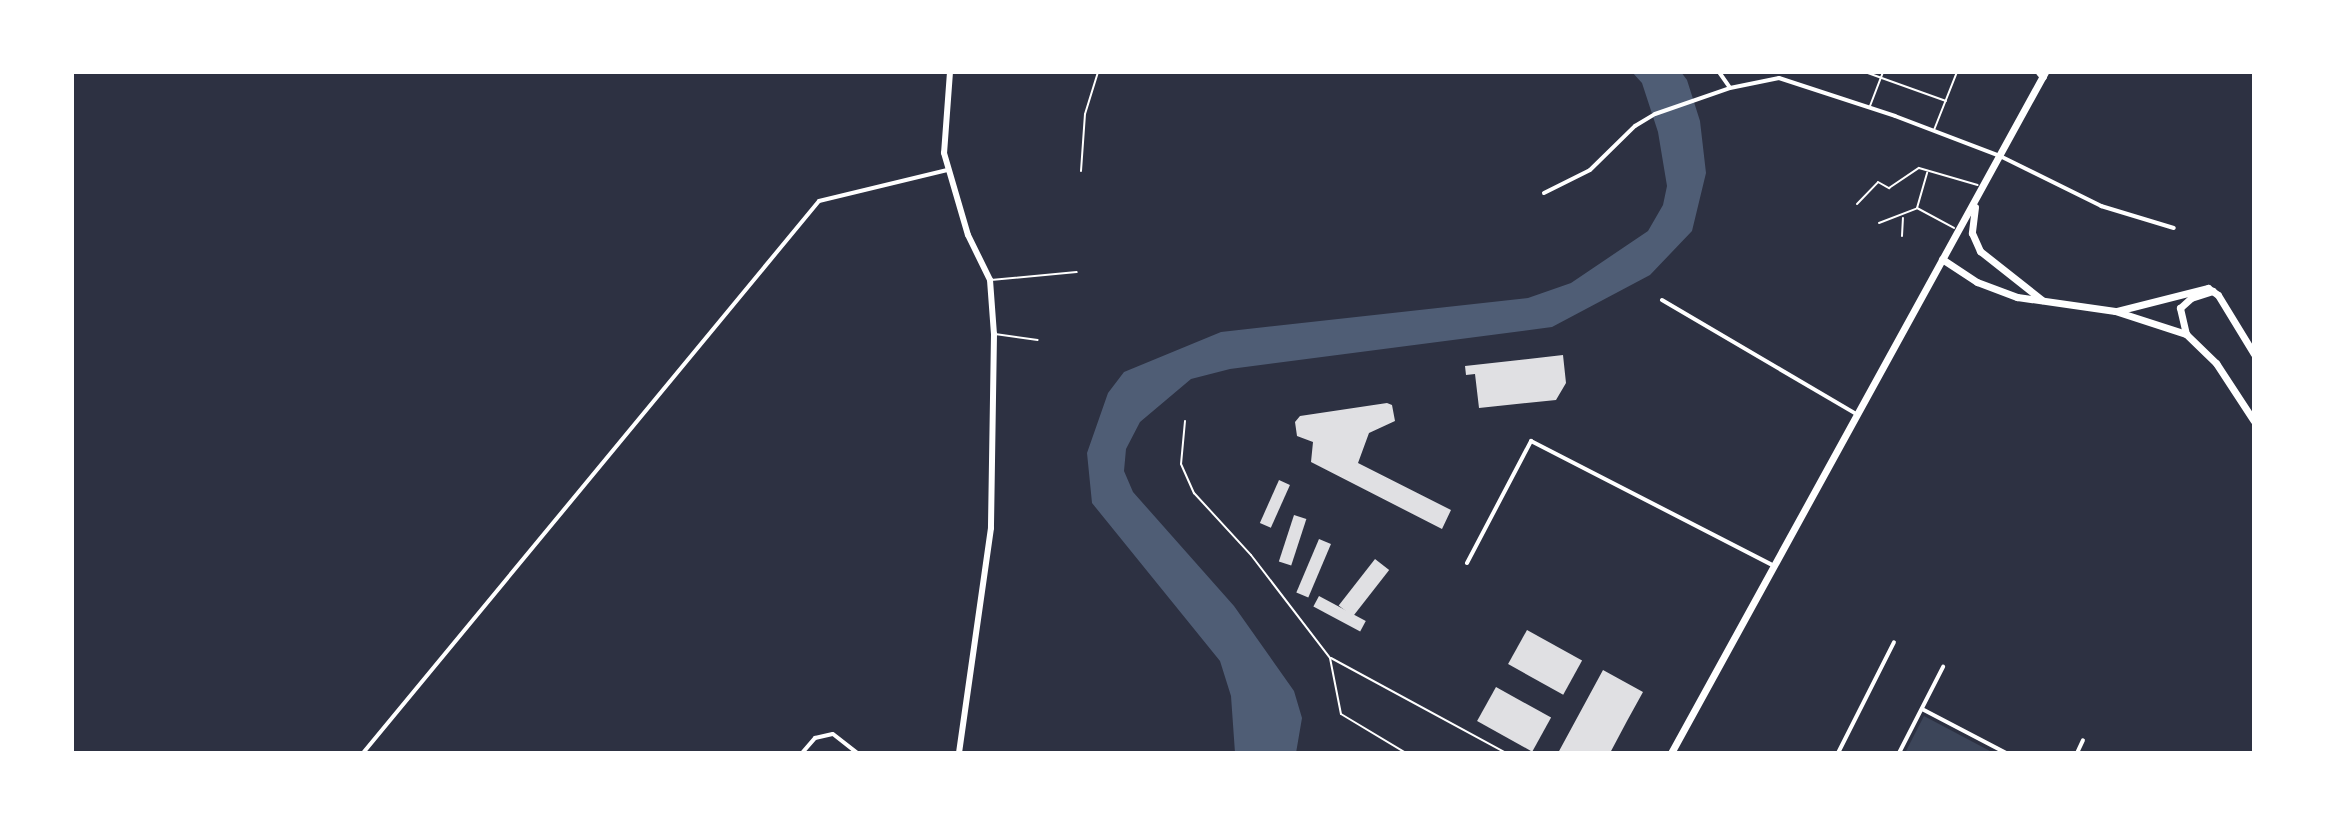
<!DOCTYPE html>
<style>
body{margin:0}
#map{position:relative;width:2326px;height:825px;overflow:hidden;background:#2d3142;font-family:Merriweather,serif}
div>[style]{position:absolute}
.green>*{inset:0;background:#3c4559}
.water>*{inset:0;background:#4f5d75}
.building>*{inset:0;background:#e0e0e3;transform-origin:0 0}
.service>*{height:2px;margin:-1px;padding:0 1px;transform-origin:1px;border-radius:1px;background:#fff}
.minor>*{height:4px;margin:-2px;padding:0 2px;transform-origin:2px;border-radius:2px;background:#fff}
.tertiary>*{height:6px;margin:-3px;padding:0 3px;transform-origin:3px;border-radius:3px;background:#fff}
.primary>*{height:7px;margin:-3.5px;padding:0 3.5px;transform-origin:3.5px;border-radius:3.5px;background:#fff}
.trunk>*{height:7px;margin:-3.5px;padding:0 3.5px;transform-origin:3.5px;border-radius:3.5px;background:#fff}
span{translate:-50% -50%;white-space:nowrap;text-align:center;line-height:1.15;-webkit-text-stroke:6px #fff;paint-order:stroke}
.frame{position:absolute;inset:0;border:74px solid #fff;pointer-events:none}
</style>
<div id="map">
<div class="green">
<i style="clip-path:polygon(1924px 716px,1990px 751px,1989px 753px,1905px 753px)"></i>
</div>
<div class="water">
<i style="clip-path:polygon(1632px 72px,1681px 72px,1687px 80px,1700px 121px,1706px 173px,1692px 231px,1650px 275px,1552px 327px,1230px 369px,1191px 379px,1140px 422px,1126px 449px,1124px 471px,1133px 492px,1234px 606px,1294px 691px,1302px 718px,1296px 753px,1235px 753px,1231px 696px,1220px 661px,1092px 503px,1087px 453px,1108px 393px,1124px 372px,1221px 332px,1528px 298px,1571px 283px,1648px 231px,1663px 205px,1667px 186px,1658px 132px,1642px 83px)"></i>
</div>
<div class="building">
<i style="clip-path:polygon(1563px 355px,1566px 383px,1556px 400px,1479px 408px,1475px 374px,1466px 375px,1465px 366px)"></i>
<i style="clip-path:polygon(1387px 403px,1392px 405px,1395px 421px,1369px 433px,1358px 463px,1451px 510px,1442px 529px,1311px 462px,1313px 442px,1297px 436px,1295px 422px,1300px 416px)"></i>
<i style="left:1279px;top:480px;width:12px;height:47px;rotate:24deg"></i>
<i style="left:1294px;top:515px;width:13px;height:49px;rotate:18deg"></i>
<i style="left:1319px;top:539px;width:13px;height:58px;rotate:23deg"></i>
<i style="left:1375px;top:559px;width:18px;height:59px;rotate:38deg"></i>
<i style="left:1319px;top:596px;width:53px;height:12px;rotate:28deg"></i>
<i style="left:1527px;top:630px;width:63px;height:39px;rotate:29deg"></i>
<i style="clip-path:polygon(1603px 670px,1643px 692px,1627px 721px,1610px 753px,1558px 753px)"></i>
<i style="left:1496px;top:687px;width:63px;height:39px;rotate:29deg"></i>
</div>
<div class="service">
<i style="left:1865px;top:72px;width:86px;rotate:19.7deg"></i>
<i style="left:1870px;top:106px;width:36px;rotate:-69deg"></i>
<i style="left:1934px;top:130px;width:62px;rotate:-68.4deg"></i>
<i style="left:1081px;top:171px;width:57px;rotate:-86deg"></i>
<i style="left:1085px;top:114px;width:44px;rotate:-72.8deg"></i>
<i style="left:1857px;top:204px;width:30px;rotate:-46deg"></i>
<i style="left:1878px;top:182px;width:13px;rotate:29deg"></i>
<i style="left:1889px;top:188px;width:36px;rotate:-34deg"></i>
<i style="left:1919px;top:168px;width:61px;rotate:16.1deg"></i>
<i style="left:1917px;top:208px;width:42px;rotate:28.4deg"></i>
<i style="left:1917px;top:208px;width:37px;rotate:-74deg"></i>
<i style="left:1879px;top:223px;width:40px;rotate:-21deg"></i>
<i style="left:1902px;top:236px;width:18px;rotate:-87deg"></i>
<i style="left:991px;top:280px;width:86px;rotate:-5.3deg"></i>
<i style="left:995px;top:334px;width:43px;rotate:7.9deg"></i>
<i style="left:1185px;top:421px;width:43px;rotate:95.3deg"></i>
<i style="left:1181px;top:464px;width:32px;rotate:66deg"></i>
<i style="left:1194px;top:493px;width:84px;rotate:47.4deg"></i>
<i style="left:1251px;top:555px;width:130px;rotate:52.5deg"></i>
<i style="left:1330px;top:658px;width:57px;rotate:78.9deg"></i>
<i style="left:1341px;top:714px;width:76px;rotate:31deg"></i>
<i style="left:1331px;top:658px;width:199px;rotate:28.5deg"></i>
</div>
<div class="minor">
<i style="left:1719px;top:72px;width:19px;rotate:55deg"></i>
<i style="left:1544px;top:193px;width:51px;rotate:-26.6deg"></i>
<i style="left:1590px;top:170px;width:63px;rotate:-44.4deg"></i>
<i style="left:1635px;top:126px;width:23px;rotate:-31deg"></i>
<i style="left:1655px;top:114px;width:79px;rotate:-19.1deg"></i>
<i style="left:1730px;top:88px;width:50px;rotate:-11.5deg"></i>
<i style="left:1779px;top:78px;width:122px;rotate:18.1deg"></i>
<i style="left:1895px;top:116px;width:112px;rotate:20.9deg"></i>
<i style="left:2000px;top:156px;width:113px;rotate:26.3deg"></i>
<i style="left:2101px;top:206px;width:76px;rotate:16.8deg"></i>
<i style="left:1662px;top:300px;width:225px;rotate:30.4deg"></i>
<i style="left:1467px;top:563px;width:138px;rotate:-62.3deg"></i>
<i style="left:1531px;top:441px;width:271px;rotate:27.2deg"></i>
<i style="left:1922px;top:709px;width:95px;rotate:27.6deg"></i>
<i style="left:363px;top:753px;width:716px;rotate:-50.44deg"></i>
<i style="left:819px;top:201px;width:132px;rotate:-13.6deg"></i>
<i style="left:802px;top:753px;width:20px;rotate:-49deg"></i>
<i style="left:815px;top:738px;width:18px;rotate:-13deg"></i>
<i style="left:833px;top:734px;width:31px;rotate:38deg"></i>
<i style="left:1838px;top:753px;width:124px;rotate:-63.2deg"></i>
<i style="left:1899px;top:753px;width:97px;rotate:-62.9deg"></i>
<i style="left:2077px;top:753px;width:14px;rotate:-65deg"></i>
</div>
<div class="tertiary">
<i style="left:950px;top:72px;width:81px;rotate:94.2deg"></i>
<i style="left:944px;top:153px;width:85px;rotate:73.7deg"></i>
<i style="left:968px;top:235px;width:50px;rotate:63.9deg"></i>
<i style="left:990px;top:280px;width:54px;rotate:85.8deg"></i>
<i style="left:994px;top:334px;width:194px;rotate:90.9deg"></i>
<i style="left:991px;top:528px;width:227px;rotate:98.1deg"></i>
</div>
<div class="primary">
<i style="left:1975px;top:207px;width:26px;rotate:97deg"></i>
<i style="left:1972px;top:233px;width:20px;rotate:66deg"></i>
<i style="left:1980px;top:251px;width:79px;rotate:38.3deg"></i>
<i style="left:1671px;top:753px;width:777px;rotate:-61.22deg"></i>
</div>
<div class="trunk">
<i style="left:2039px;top:72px;width:6px;rotate:51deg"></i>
<i style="left:1942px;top:259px;width:42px;rotate:33.3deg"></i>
<i style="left:1977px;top:282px;width:43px;rotate:20.6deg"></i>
<i style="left:2017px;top:297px;width:99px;rotate:8.1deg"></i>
<i style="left:2115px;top:311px;width:75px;rotate:17.9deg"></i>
<i style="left:2186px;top:334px;width:42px;rotate:44deg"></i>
<i style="left:2216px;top:363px;width:69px;rotate:56.8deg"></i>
<i style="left:2117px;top:311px;width:94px;rotate:-14.2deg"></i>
<i style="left:2208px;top:288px;width:12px;rotate:35deg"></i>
<i style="left:2218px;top:295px;width:69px;rotate:58.6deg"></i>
<i style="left:2186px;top:334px;width:27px;rotate:-103deg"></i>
<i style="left:2180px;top:308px;width:15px;rotate:-42deg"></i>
<i style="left:2191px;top:298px;width:23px;rotate:-18deg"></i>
</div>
<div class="frame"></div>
</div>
